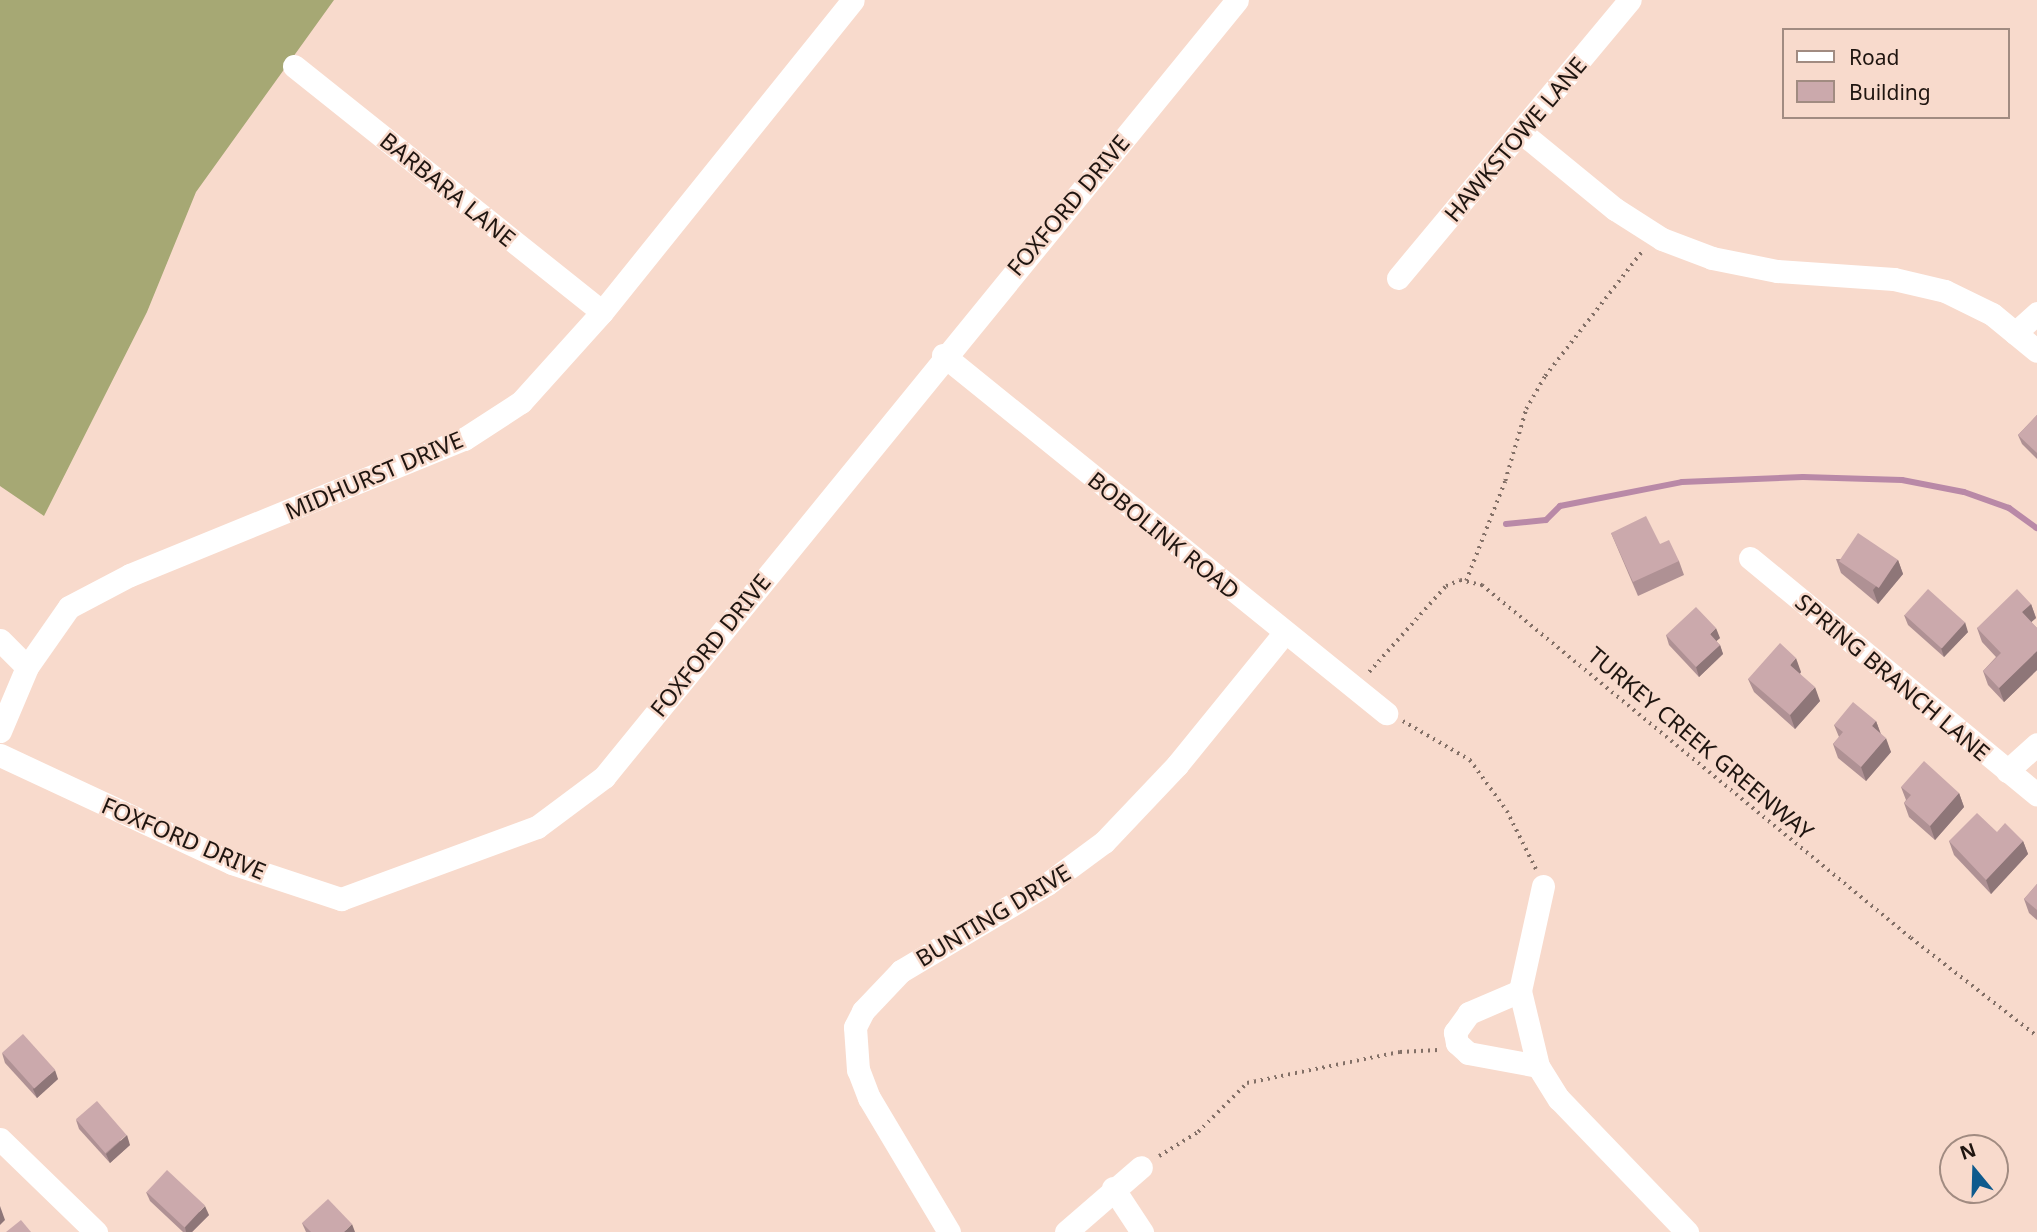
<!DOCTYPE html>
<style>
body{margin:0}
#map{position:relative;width:2037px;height:1232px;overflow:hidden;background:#f8dacc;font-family:"Noto Sans",sans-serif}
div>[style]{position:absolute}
.forest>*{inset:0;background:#a6a874}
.stream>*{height:6px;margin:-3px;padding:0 3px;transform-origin:3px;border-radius:3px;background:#b989a7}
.path>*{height:3.5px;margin-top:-1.75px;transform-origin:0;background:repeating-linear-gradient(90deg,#837067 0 2px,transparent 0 7px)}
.minor>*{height:23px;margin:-11.5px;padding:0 11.5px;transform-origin:11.5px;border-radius:11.5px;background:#fff}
.wall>*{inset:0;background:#af9194}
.shaded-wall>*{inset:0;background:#8e7678}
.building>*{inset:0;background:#cba9ac;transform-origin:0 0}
span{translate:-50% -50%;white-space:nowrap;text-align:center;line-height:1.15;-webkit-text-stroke:5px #f8dacc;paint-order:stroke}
.street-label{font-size:23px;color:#1f1510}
.legend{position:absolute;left:1782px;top:28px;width:228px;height:91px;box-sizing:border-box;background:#f8dacc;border:2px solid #a18b81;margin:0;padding:9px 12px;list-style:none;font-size:21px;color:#1f1510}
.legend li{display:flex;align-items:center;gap:14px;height:35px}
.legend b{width:35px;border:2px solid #a18b81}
.north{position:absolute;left:1939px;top:1134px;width:70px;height:70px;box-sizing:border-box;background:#f8dacc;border:2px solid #a18b81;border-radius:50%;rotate:341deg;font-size:19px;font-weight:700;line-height:28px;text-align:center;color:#1f1510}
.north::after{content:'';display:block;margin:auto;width:24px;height:32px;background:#0e5a8d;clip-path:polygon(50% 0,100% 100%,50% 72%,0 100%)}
</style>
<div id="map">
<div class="forest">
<i style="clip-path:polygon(0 0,334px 0,196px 192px,147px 312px,44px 516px,0 486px)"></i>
</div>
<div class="stream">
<i style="left:1506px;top:524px;width:40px;rotate:-5.7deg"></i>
<i style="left:1546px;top:520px;width:20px;rotate:-45deg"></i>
<i style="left:1560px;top:506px;width:124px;rotate:-11.1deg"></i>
<i style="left:1682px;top:482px;width:121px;rotate:-2.4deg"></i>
<i style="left:1803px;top:477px;width:99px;rotate:1.7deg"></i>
<i style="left:1902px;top:480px;width:63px;rotate:11deg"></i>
<i style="left:1964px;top:492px;width:48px;rotate:19.6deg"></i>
<i style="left:2009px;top:508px;width:34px;rotate:36deg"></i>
</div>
<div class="path">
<i style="left:1466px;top:581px;width:107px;rotate:-68.7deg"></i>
<i style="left:1505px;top:481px;width:75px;rotate:-73.7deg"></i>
<i style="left:1526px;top:409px;width:38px;rotate:-60deg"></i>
<i style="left:1545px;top:376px;width:160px;rotate:-52.1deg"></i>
<i style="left:1369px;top:672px;width:115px;rotate:-48.2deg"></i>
<i style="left:1446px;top:586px;width:15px;rotate:-23deg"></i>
<i style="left:1460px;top:580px;width:23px;rotate:13deg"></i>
<i style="left:1482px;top:585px;width:556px;rotate:39.45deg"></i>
<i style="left:1911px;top:938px;width:160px;rotate:37.9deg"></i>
<i style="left:1403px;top:721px;width:78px;rotate:30.2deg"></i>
<i style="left:1470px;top:760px;width:63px;rotate:54deg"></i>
<i style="left:1507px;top:811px;width:65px;rotate:63.4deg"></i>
<i style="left:1159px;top:1156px;width:46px;rotate:-31.6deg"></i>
<i style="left:1198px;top:1132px;width:69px;rotate:-45deg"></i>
<i style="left:1247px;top:1083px;width:156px;rotate:-11.5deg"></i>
<i style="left:1400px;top:1052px;width:38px;rotate:-3deg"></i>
</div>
<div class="minor">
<i style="left:294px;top:66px;width:394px;rotate:38.6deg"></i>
<i style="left:1522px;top:133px;width:120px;rotate:39.3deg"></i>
<i style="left:1615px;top:209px;width:56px;rotate:32.6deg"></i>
<i style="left:1662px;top:239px;width:53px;rotate:20.8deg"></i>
<i style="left:1712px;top:258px;width:66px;rotate:11.3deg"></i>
<i style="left:1777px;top:271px;width:117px;rotate:3.9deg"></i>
<i style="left:1894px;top:279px;width:52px;rotate:13.2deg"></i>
<i style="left:1945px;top:291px;width:52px;rotate:26.1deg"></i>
<i style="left:1992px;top:314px;width:58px;rotate:39.4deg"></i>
<i style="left:1398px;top:278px;width:362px;rotate:-50.2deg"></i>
<i style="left:2015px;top:333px;width:30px;rotate:-42deg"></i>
<i style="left:943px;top:355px;width:570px;rotate:38.94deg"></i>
<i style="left:1750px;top:558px;width:372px;rotate:39.5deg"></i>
<i style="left:0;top:640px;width:38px;rotate:45deg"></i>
<i style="left:0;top:731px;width:69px;rotate:-67.1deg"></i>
<i style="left:27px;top:667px;width:73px;rotate:-55deg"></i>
<i style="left:69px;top:607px;width:69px;rotate:-27.7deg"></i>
<i style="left:130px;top:575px;width:361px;rotate:-22.2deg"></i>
<i style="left:464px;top:439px;width:68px;rotate:-33deg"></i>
<i style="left:521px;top:402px;width:121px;rotate:-48deg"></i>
<i style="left:602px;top:312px;width:400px;rotate:-51.2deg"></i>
<i style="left:0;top:755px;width:256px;rotate:25deg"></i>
<i style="left:232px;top:863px;width:115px;rotate:18.3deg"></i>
<i style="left:341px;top:899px;width:209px;rotate:-20.2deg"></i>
<i style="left:537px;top:827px;width:84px;rotate:-36.7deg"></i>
<i style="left:604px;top:777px;width:1002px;rotate:-50.83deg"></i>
<i style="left:2007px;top:771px;width:40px;rotate:-42deg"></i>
<i style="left:1543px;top:886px;width:107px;rotate:102.4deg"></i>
<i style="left:1520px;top:991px;width:77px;rotate:76.5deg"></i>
<i style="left:1538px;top:1066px;width:39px;rotate:58deg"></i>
<i style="left:1559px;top:1099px;width:185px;rotate:46.1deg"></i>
<i style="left:1520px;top:991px;width:56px;rotate:156.7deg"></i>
<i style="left:1469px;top:1013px;width:24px;rotate:126deg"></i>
<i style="left:1455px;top:1032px;width:11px;rotate:80deg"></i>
<i style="left:1457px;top:1043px;width:15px;rotate:42deg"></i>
<i style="left:1468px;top:1053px;width:71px;rotate:10.5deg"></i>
<i style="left:0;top:1139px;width:134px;rotate:44.1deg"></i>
<i style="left:1113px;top:1188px;width:53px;rotate:56.6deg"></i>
<i style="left:949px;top:1232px;width:156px;rotate:-120.8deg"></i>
<i style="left:869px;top:1098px;width:30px;rotate:-111deg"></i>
<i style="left:858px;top:1070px;width:43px;rotate:-94deg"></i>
<i style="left:855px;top:1027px;width:18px;rotate:-63deg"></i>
<i style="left:863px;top:1011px;width:55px;rotate:-46.5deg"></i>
<i style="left:901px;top:971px;width:170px;rotate:-30.8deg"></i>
<i style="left:1047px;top:884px;width:71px;rotate:-36.4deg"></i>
<i style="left:1104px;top:842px;width:106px;rotate:-46.5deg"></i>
<i style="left:1177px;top:765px;width:171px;rotate:-50.9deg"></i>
<i style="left:1066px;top:1232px;width:99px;rotate:-40.9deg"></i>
</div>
<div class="wall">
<i style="clip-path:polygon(2037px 415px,2037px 459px,2022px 444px,2018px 435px)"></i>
<i style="clip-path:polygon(1611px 533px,1660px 544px,1679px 561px,1684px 575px,1638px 596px)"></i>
<i style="clip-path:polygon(1836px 559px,1898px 560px,1903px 574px,1878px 604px,1841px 573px)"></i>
<i style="clip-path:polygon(2031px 604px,2036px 618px,2031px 622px,2037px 628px,2037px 670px,2004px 702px,1988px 685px,1983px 671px,1996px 657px,1982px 642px,1977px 628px)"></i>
<i style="clip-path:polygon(1904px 615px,1968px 632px,1944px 657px,1908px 625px)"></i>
<i style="clip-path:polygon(1666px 635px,1720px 638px,1716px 641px,1720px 645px,1723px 654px,1699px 677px,1669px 645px)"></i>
<i style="clip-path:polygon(1801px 672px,1800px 674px,1820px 701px,1795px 729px,1754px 692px,1748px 679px)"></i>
<i style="clip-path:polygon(1876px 721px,1881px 734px,1891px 752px,1866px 781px,1838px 758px,1833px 744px,1839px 737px,1834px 725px)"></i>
<i style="clip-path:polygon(1901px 787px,1959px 793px,1964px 807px,1935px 840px,1909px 817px,1904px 803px,1906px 800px)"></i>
<i style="clip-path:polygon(1997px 832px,2023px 841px,2028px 854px,1991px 894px,1954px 855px,1949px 841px)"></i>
<i style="clip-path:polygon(2037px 884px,2037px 920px,2029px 913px,2024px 899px)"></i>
<i style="clip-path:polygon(2px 1053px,58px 1079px,37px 1098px,5px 1063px)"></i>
<i style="clip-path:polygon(76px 1120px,130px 1145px,110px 1163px,79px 1129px)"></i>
<i style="clip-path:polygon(146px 1192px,209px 1215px,192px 1232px,183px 1232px,150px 1201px)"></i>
<i style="clip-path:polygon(302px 1223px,355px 1232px,306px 1232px)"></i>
</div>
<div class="shaded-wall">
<i style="clip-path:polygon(1898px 560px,1903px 574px,1878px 604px,1873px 590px)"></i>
<i style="clip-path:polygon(2031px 604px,2036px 618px,2027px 626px,2022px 612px)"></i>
<i style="clip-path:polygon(1965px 622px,1968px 632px,1944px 657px,1941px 648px)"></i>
<i style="clip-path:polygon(1716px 628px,1720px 638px,1713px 644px,1710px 634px)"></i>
<i style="clip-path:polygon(1720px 645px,1723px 654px,1699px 677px,1696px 667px)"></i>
<i style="clip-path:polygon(2037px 651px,2037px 670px,2004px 702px,1999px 688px)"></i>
<i style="clip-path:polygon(1796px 658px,1801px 672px,1795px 679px,1790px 665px)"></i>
<i style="clip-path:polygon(1815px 687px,1820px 701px,1795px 729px,1790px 715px)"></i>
<i style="clip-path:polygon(1876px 721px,1881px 735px,1872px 726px)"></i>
<i style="clip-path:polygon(1886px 738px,1891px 752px,1866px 781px,1861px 767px)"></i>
<i style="clip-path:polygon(1959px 793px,1964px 807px,1935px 840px,1930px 826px)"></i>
<i style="clip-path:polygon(2023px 841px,2028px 854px,1991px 894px,1986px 880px)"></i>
<i style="clip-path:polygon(55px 1070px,58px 1079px,37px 1098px,33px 1089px)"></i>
<i style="clip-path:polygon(127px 1135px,130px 1145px,110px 1163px,106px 1154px)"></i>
<i style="clip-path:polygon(0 1206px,5px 1220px,0 1225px)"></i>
<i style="clip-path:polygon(205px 1206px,209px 1215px,192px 1232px,186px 1232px,185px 1227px)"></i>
<i style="clip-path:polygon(352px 1224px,355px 1232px,344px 1232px)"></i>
</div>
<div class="building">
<i style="clip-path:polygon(2037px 415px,2037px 453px,2018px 435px)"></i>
<i style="clip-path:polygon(1646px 516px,1660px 544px,1669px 540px,1679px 561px,1633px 582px,1611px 533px)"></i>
<i style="left:1858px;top:533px;width:48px;height:34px;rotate:34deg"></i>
<i style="left:1928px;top:589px;width:50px;height:35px;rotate:42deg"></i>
<i style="clip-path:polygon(2017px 589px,2031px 604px,2022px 612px,2037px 628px,2037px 651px,1999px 688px,1983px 671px,2001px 653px,1977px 628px)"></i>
<i style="clip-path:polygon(1696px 607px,1716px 628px,1710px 634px,1720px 645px,1696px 667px,1666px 635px)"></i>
<i style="clip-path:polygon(1780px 643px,1796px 658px,1790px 665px,1815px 687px,1790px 715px,1748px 679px)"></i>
<i style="clip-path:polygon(1853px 702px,1876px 721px,1872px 726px,1886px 738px,1861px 767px,1833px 744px,1843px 732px,1834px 725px)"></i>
<i style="clip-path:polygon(1924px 761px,1959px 793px,1930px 826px,1904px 803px,1911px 795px,1901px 787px)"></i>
<i style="clip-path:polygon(1977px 813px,1997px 832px,2005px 823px,2023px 841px,1986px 880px,1949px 841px)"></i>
<i style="clip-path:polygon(2037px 884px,2037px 910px,2024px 899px)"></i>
<i style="left:23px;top:1034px;width:48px;height:28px;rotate:48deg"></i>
<i style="left:97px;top:1101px;width:45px;height:28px;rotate:49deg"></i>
<i style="left:167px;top:1170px;width:52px;height:30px;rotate:43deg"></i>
<i style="clip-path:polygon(328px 1199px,352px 1224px,344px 1232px,311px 1232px,302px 1223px)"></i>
<i style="clip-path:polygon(21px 1220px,31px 1232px,6px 1232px)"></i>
</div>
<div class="street-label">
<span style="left:1515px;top:139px;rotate:-50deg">HAWKSTOWE LANE</span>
<span style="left:448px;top:189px;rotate:39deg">BARBARA LANE</span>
<span style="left:1068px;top:205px;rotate:-50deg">FOXFORD DRIVE</span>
<span style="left:374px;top:475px;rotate:-23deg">MIDHURST DRIVE</span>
<span style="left:1164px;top:535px;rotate:39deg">BOBOLINK ROAD</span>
<span style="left:710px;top:645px;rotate:-51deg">FOXFORD DRIVE</span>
<span style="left:1893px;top:677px;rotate:40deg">SPRING BRANCH LANE</span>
<span style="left:1701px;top:743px;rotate:40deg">TURKEY CREEK GREENWAY</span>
<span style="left:184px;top:838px;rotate:23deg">FOXFORD DRIVE</span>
<span style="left:993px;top:915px;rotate:-31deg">BUNTING DRIVE</span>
</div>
<ul class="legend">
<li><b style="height:9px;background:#fff"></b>Road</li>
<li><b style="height:19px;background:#cba9ac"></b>Building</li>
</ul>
<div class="north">N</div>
</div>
